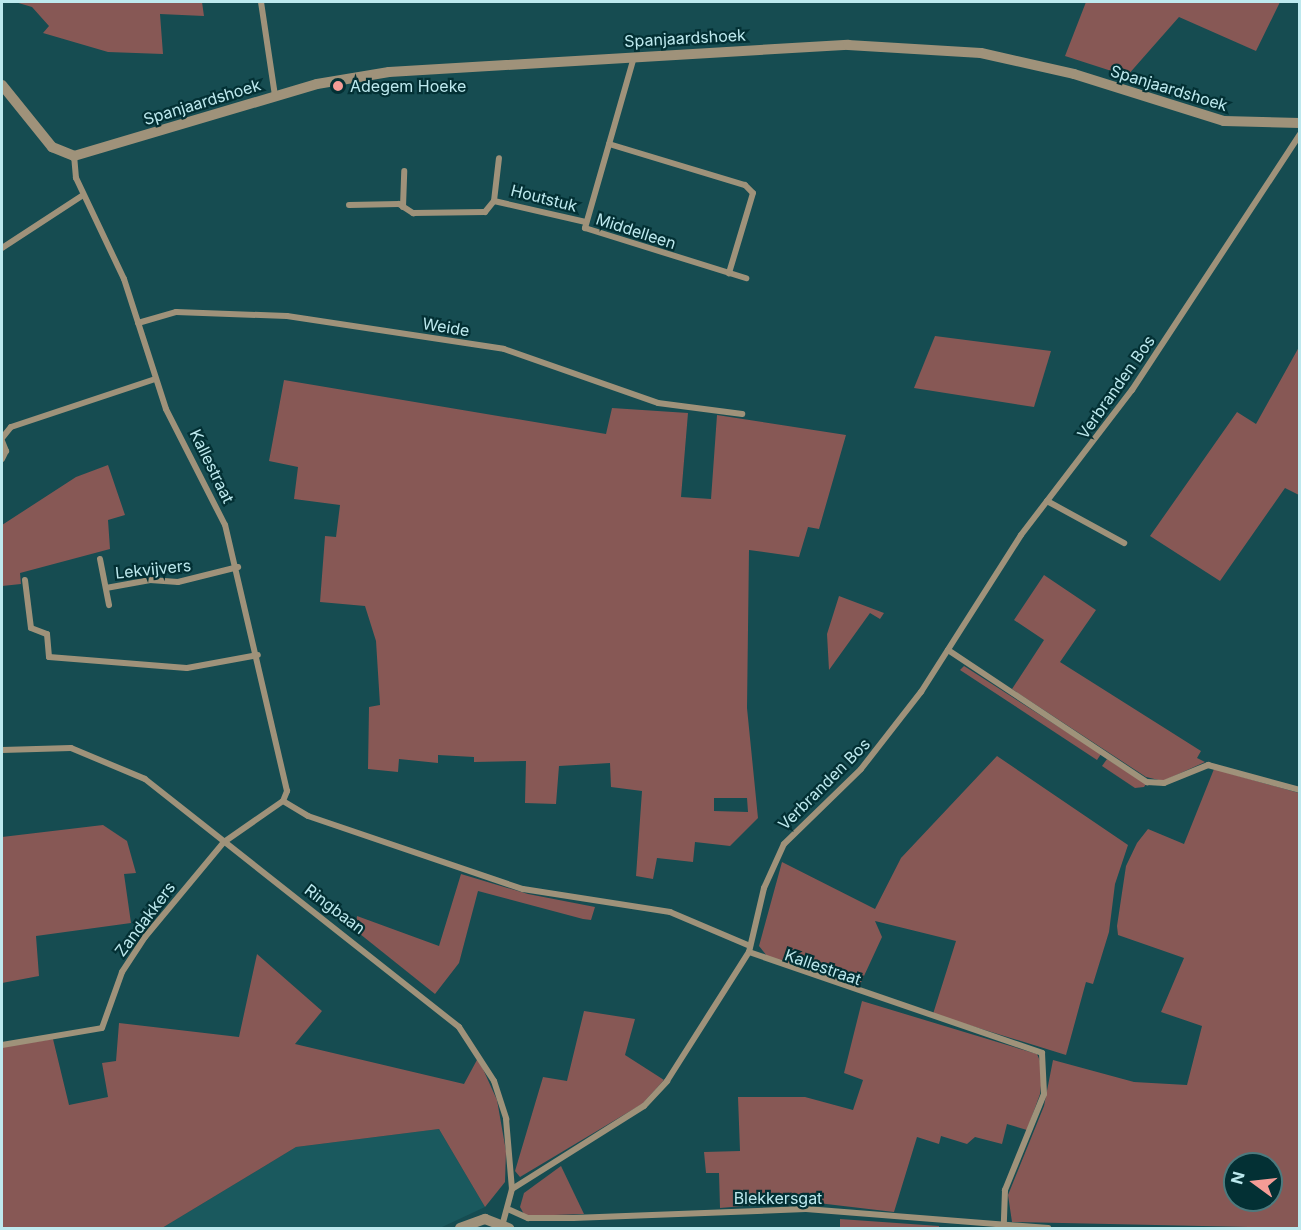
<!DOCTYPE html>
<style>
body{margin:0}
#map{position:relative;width:1301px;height:1230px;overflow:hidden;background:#164c51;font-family:Inter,sans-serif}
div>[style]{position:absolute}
.built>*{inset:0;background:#1a595e}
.green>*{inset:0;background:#875855}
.minor>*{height:6px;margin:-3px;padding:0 3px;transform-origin:3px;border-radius:3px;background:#9f927a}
.tertiary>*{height:10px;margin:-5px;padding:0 5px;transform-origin:5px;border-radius:5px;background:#9f927a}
.dots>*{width:16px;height:16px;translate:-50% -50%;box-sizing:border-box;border:3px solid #033034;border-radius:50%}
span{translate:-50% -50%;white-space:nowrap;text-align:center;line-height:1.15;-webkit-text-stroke:4.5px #033034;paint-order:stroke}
.street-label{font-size:16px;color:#bde9ee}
.poi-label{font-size:16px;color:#bde9ee}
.left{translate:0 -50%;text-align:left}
.frame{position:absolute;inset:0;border:3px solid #bde9ee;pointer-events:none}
.north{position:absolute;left:1223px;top:1152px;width:60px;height:60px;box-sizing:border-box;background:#033034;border:2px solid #4d7a7e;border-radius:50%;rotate:285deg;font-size:16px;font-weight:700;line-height:24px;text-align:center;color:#bde9ee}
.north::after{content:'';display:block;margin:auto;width:21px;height:27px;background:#f59c96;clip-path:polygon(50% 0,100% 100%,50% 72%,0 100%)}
</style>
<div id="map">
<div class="built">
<i style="clip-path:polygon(439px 1129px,485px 1207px,440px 1228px,162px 1228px,296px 1147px)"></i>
</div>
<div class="green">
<i style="clip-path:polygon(15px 2px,202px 2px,204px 16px,160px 14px,163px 54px,108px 52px,43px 33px,49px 26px,32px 7px)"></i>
<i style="clip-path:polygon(1086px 2px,1280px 2px,1256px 51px,1179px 17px,1127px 76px,1065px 56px)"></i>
<i style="clip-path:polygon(935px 336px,1051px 351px,1034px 407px,914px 388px)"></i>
<i style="clip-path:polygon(1299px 347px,1299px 495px,1285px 488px,1220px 581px,1150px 536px,1237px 412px,1256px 424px)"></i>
<i style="clip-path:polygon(evenodd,284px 380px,606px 434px,612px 408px,688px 413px,681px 497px,711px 499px,717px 415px,846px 435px,819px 529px,808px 527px,799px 557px,749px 550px,747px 708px,758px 818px,730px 846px,695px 842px,693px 862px,657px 858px,653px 879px,636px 876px,642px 791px,611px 787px,610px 763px,559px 766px,556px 804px,525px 803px,526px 761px,474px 762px,474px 757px,438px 755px,438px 763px,399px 759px,398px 772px,368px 769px,369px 707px,380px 705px,376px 641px,365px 606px,320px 602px,325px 536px,336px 537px,340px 505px,294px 499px,298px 467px,269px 461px,284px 380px,714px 798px,747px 798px,748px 812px,714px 811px,714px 798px)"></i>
<i style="clip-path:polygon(108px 465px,125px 515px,108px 520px,110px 549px,20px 573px,21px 584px,2px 586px,2px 525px,76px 477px)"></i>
<i style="clip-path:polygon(1044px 575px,1096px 610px,1060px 662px,1201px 751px,1197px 758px,1205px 762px,1163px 781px,1146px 777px,1012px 689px,1044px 640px,1014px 620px)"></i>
<i style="clip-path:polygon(839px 596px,884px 613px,880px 619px,870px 613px,829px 670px,827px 634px)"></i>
<i style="clip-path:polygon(964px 666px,1101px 754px,1097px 760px,960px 670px)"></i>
<i style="clip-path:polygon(997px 756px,1128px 845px,1115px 884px,1109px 932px,1093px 984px,1086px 982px,1066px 1055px,933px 1014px,956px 941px,875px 921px,882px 937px,858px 989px,767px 956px,759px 946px,782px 862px,875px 909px,901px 858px)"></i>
<i style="clip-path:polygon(1107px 759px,1146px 784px,1144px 787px,1135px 788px,1102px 766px)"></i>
<i style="clip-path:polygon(evenodd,1214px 769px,1299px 793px,1299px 1228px,1012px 1222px,1008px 1195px,1044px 1106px,1053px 1060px,1134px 1082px,1187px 1085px,1202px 1026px,1161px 1012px,1184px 958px,1118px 935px,1117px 926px,1126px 866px,1137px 843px,1148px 829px,1184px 844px,1214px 769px,1235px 1164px,1271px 1164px,1271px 1200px,1235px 1200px,1235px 1164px)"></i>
<i style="clip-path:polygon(103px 825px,127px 841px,136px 873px,124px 874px,131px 923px,36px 936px,39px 976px,2px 983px,2px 837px)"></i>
<i style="clip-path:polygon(461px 874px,528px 894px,595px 907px,591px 920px,583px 919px,478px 891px,459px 963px,435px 994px,355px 930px,357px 916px,439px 946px)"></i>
<i style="clip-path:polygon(257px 954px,322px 1011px,295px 1044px,464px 1084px,478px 1058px,497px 1100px,506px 1151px,505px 1182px,485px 1207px,439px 1129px,296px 1147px,162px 1228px,2px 1228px,2px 1047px,53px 1039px,69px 1105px,108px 1097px,102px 1063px,116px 1061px,119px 1023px,239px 1037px)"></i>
<i style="clip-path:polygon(862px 1001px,1037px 1054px,1043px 1068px,1040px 1094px,1027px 1130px,1007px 1124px,1002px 1144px,975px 1137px,967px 1144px,941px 1136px,939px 1144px,917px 1137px,894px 1212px,801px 1201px,720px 1208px,719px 1173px,706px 1173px,704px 1152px,740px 1151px,738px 1097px,805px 1097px,853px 1110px,863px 1080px,844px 1073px)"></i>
<i style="clip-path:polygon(584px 1011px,635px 1019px,625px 1055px,664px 1080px,642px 1104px,520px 1177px,515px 1171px,543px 1077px,567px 1081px)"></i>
<i style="clip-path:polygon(561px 1166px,584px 1214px,525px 1216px,520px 1207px,524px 1193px)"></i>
<i style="clip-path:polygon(840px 1219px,939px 1226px,939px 1228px,840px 1228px)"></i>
</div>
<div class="minor">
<i style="left:261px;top:2px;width:95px;rotate:81.5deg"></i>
<i style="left:634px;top:57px;width:178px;rotate:106deg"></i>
<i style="left:585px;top:228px;width:169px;rotate:17.3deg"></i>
<i style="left:609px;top:144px;width:142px;rotate:16.8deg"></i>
<i style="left:745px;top:185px;width:11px;rotate:45deg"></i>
<i style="left:753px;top:193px;width:84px;rotate:106.7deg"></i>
<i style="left:494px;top:201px;width:43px;rotate:-83.4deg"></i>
<i style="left:349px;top:205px;width:50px;rotate:-1.1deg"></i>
<i style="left:399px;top:204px;width:17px;rotate:33deg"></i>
<i style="left:413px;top:213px;width:72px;rotate:-0.8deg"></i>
<i style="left:485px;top:212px;width:14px;rotate:-51deg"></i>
<i style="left:494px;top:201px;width:94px;rotate:12.9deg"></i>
<i style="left:403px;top:207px;width:36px;rotate:-88deg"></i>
<i style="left:2px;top:248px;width:97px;rotate:-33.2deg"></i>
<i style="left:138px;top:323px;width:40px;rotate:-16deg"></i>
<i style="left:176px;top:312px;width:111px;rotate:2.1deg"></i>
<i style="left:287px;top:316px;width:219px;rotate:8.6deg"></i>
<i style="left:504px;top:349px;width:163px;rotate:19.3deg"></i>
<i style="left:658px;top:403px;width:85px;rotate:7.5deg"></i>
<i style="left:2px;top:438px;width:14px;rotate:-51deg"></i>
<i style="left:11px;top:427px;width:152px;rotate:-18.4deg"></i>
<i style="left:2px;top:441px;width:11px;rotate:68deg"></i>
<i style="left:6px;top:451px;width:9px;rotate:117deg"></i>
<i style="left:1047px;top:501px;width:88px;rotate:28.6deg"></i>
<i style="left:100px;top:559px;width:47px;rotate:78.9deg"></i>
<i style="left:25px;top:580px;width:48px;rotate:82.9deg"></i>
<i style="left:31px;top:628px;width:17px;rotate:21deg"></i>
<i style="left:47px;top:634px;width:23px;rotate:85deg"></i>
<i style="left:49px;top:657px;width:138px;rotate:4.6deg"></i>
<i style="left:187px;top:668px;width:72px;rotate:-10.4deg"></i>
<i style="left:106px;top:588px;width:45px;rotate:-10.3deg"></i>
<i style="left:150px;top:580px;width:28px;rotate:4deg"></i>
<i style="left:178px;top:582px;width:62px;rotate:-14deg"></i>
<i style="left:948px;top:650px;width:239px;rotate:33.6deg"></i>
<i style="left:1147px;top:782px;width:17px;rotate:3deg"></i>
<i style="left:1164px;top:783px;width:48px;rotate:-22.2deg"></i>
<i style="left:1208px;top:765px;width:95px;rotate:15.2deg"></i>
<i style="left:2px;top:750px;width:69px;rotate:-1.7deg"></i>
<i style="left:71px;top:748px;width:80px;rotate:22.7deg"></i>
<i style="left:145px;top:779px;width:400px;rotate:38.3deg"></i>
<i style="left:459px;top:1027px;width:64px;rotate:57.1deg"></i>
<i style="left:494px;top:1081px;width:40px;rotate:72deg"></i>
<i style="left:506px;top:1119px;width:70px;rotate:85.1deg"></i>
<i style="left:512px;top:1189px;width:34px;rotate:105deg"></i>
<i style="left:283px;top:801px;width:29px;rotate:31deg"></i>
<i style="left:308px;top:816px;width:227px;rotate:18.8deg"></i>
<i style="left:523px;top:889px;width:149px;rotate:8.9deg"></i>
<i style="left:670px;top:912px;width:87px;rotate:23deg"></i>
<i style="left:749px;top:952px;width:310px;rotate:19deg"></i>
<i style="left:1042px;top:1053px;width:41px;rotate:87.2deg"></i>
<i style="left:1044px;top:1094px;width:104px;rotate:112.1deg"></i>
<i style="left:1005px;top:1190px;width:36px;rotate:92deg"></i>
<i style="left:2px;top:1045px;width:101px;rotate:-9.6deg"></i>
<i style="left:102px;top:1028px;width:59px;rotate:-70.3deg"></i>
<i style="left:122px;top:972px;width:42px;rotate:-56.7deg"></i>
<i style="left:145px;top:937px;width:124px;rotate:-50.3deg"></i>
<i style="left:224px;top:842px;width:72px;rotate:-34.8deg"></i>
<i style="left:283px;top:801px;width:11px;rotate:-68deg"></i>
<i style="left:287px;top:791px;width:273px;rotate:-103.1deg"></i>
<i style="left:225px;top:525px;width:130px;rotate:-117deg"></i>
<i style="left:166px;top:409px;width:137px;rotate:-107.9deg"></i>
<i style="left:124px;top:279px;width:112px;rotate:-115.4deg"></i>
<i style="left:76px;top:178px;width:22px;rotate:-95deg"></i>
<i style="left:512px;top:1189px;width:156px;rotate:-32.2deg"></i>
<i style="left:644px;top:1106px;width:34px;rotate:-47deg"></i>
<i style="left:667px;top:1081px;width:153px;rotate:-57.6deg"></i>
<i style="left:749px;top:952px;width:66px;rotate:-76.8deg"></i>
<i style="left:764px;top:888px;width:48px;rotate:-65.6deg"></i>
<i style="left:784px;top:844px;width:107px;rotate:-44.2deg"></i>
<i style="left:861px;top:769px;width:98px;rotate:-52.1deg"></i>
<i style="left:921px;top:692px;width:186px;rotate:-57.5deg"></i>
<i style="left:1021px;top:535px;width:183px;rotate:-52.6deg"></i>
<i style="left:1132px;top:390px;width:306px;rotate:-56.7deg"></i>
<i style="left:510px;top:1210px;width:20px;rotate:24deg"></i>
<i style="left:528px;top:1218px;width:45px"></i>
<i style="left:573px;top:1218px;width:233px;rotate:-2.2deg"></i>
<i style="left:806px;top:1209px;width:243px;rotate:4.5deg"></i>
</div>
<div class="tertiary">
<i style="left:2px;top:85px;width:80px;rotate:51.1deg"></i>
<i style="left:52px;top:147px;width:24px;rotate:22deg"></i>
<i style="left:74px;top:156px;width:253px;rotate:-16.5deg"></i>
<i style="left:317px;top:84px;width:73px;rotate:-9.5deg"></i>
<i style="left:389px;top:72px;width:460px;rotate:-3.4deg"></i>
<i style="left:848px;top:45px;width:133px;rotate:3.4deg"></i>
<i style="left:981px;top:53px;width:95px;rotate:12.7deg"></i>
<i style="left:1074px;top:74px;width:157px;rotate:17.4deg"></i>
<i style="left:1224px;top:121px;width:76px;rotate:1.5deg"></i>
<i style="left:460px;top:1228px;width:27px;rotate:-20deg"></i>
<i style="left:485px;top:1219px;width:26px;rotate:21deg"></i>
</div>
<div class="dots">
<i style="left:338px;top:86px;background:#f59c96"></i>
</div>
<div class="street-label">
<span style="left:685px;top:38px;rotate:-3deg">Spanjaardshoek</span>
<span style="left:1169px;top:88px;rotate:17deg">Spanjaardshoek</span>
<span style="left:202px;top:102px;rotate:-17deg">Spanjaardshoek</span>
<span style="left:544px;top:198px;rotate:14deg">Houtstuk</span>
<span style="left:636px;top:231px;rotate:18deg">Middelleen</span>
<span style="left:446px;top:327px;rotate:9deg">Weide</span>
<span style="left:1116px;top:387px;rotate:-55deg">Verbranden Bos</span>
<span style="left:212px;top:466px;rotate:64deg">Kallestraat</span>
<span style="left:153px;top:569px;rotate:-6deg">Lekvijvers</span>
<span style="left:824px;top:784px;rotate:-45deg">Verbranden Bos</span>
<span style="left:335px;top:909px;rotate:37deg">Ringbaan</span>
<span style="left:145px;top:919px;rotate:-53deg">Zandakkers</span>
<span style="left:823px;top:967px;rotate:19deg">Kallestraat</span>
<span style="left:778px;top:1198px">Blekkersgat</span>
</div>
<div class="poi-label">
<span class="left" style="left:350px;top:86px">Adegem Hoeke</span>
</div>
<div class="frame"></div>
<div class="north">N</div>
</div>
